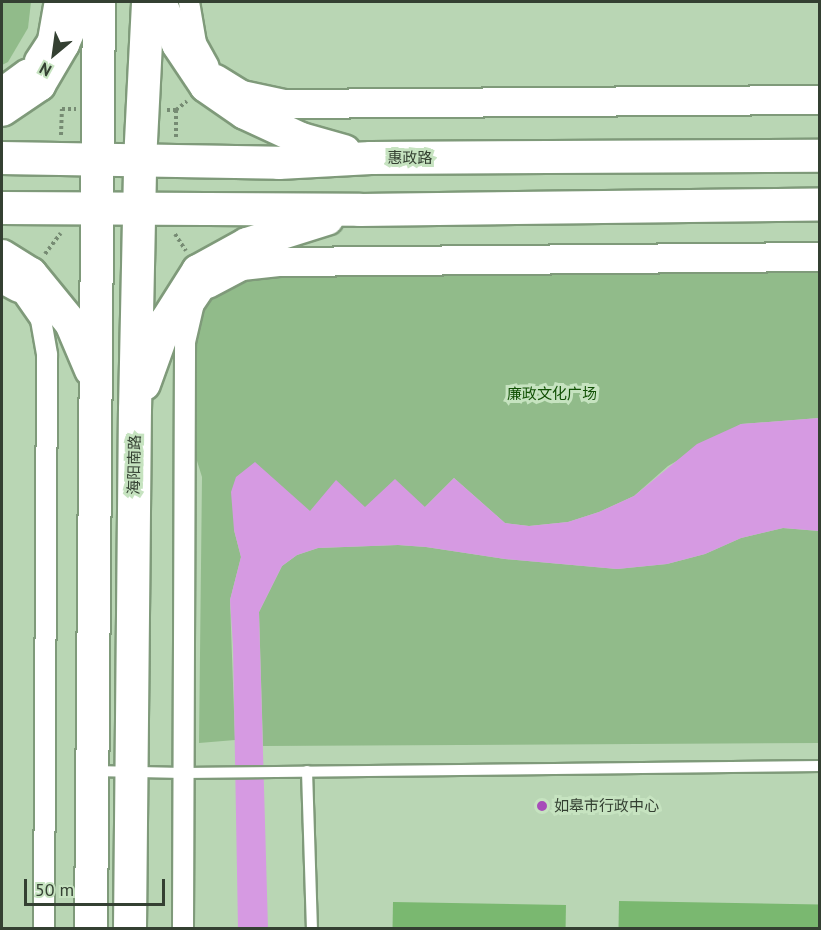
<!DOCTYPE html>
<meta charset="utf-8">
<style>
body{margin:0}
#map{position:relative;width:821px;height:930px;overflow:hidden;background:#b9d6b4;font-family:"PT Sans","Noto Sans SC",sans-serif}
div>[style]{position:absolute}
.green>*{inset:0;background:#91bb8a}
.water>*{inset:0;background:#d69ae2}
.building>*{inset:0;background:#7ab870;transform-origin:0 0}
.path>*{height:4px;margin-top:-2px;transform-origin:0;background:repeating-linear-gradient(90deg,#768b73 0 3px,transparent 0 6px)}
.roads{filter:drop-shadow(2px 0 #7f9a7a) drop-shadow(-2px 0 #7f9a7a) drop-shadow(0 2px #7f9a7a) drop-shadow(0 -2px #7f9a7a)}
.lane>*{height:10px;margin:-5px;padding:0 5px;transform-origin:5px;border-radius:5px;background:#fff}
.street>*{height:20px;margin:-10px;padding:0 10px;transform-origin:10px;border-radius:10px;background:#fff}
.secondary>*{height:28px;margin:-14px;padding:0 14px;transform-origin:14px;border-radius:14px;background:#fff}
.primary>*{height:32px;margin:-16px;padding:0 16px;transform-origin:16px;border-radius:16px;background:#fff}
.dots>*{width:16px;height:16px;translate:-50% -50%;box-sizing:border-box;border:3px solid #c6e3c0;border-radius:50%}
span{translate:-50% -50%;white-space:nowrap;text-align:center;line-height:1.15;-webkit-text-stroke:6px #c6e3c0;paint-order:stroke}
.street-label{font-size:15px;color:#344032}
.park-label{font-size:15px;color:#115004}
.poi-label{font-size:15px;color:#344032}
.left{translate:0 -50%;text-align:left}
.frame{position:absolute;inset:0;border:3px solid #344032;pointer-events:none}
.north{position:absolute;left:24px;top:24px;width:60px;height:60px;-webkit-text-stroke:4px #c6e3c0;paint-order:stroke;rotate:209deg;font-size:16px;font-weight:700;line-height:24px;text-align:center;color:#344032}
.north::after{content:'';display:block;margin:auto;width:21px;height:27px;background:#344032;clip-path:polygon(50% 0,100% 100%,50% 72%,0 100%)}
.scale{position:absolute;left:24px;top:879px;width:141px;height:27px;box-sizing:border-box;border:3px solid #344032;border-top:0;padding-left:8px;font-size:18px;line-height:21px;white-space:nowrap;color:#344032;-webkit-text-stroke:4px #c6e3c0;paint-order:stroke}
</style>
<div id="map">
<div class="green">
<i style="clip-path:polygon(2px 2px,31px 2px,28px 28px,8px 62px,2px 65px)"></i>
<i style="clip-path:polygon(819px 266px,819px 418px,741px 424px,668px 466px,634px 496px,599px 512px,568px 522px,529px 526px,505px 523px,454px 478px,425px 507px,310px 512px,234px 530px,241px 557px,230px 600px,235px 740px,199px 743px,202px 477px,193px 448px,191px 324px,204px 295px,240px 274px)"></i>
<i style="clip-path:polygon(783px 528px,819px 531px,819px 743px,263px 746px,259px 612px,282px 566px,297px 555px,318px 548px,398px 545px,426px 547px,505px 559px,617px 569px,667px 564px,705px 554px,741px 538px)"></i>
</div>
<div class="water">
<i style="clip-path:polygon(819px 418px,819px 531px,783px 528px,741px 538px,705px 554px,667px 564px,617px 569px,505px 559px,426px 547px,398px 545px,318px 548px,297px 555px,282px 566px,259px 612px,268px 928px,238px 928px,233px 646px,230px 600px,241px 557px,234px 530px,231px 492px,236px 477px,255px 462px,310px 511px,336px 480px,365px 507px,395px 479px,425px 507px,454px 478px,505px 523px,529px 526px,568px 522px,599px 512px,634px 496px,697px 444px,741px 424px)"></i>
</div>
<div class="building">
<i style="left:619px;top:901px;width:201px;height:27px;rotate:1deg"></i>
<i style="left:393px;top:902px;width:173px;height:26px;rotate:1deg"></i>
</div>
<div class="path">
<i style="left:167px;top:110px;width:9px"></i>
<i style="left:176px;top:110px;width:14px;rotate:-39deg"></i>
<i style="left:176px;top:110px;width:29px;rotate:90deg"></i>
<i style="left:61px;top:135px;width:26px;rotate:-88deg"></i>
<i style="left:62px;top:109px;width:14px"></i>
<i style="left:175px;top:234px;width:20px;rotate:57deg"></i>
<i style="left:45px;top:254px;width:26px;rotate:-53deg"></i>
</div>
<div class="roads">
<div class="lane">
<i style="left:94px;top:771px;width:89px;rotate:1.3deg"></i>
<i style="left:183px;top:773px;width:637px;rotate:-0.63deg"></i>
<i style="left:307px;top:771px;width:157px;rotate:88.2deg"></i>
</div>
<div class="street">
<i style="left:189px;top:2px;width:42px;rotate:80.3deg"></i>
<i style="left:196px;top:43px;width:26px;rotate:61deg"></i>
<i style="left:35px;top:60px;width:24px;rotate:-57deg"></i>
<i style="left:48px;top:40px;width:39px;rotate:-80deg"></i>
<i style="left:19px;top:288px;width:39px;rotate:55deg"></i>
<i style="left:41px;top:320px;width:36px;rotate:80deg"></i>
<i style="left:47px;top:355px;width:573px;rotate:90.3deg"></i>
<i style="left:183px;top:928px;width:586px;rotate:-89.8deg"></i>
<i style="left:185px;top:342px;width:37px;rotate:-77deg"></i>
<i style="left:193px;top:306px;width:22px;rotate:-56deg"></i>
</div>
<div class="secondary">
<i style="left:216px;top:79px;width:31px;rotate:32deg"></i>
<i style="left:242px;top:95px;width:43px;rotate:12.1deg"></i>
<i style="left:284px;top:104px;width:536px;rotate:-0.43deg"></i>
<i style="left:2px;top:92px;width:32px;rotate:-36deg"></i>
<i style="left:2px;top:279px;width:19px;rotate:28deg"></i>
<i style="left:208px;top:284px;width:38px;rotate:-28deg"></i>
<i style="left:242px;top:266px;width:39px;rotate:-6deg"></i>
<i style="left:281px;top:262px;width:539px;rotate:-0.53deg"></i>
</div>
<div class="primary">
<i style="left:160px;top:2px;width:46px;rotate:66.8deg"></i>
<i style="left:178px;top:44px;width:50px;rotate:56.3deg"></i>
<i style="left:206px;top:86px;width:47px;rotate:34.7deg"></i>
<i style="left:245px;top:113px;width:62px;rotate:24.9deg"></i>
<i style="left:301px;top:139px;width:45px;rotate:15.6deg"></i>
<i style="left:2px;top:110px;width:45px;rotate:-34deg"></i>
<i style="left:39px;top:85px;width:48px;rotate:-59.7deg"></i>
<i style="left:63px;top:44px;width:46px;rotate:-66.8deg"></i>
<i style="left:2px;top:158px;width:277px;rotate:1deg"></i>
<i style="left:279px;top:163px;width:92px;rotate:-3.1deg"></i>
<i style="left:371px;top:158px;width:449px;rotate:-0.3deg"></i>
<i style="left:2px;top:208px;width:358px;rotate:0.3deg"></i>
<i style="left:360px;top:210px;width:460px;rotate:-0.7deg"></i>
<i style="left:2px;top:256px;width:34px;rotate:32deg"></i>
<i style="left:31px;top:274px;width:63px;rotate:50.8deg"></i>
<i style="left:71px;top:323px;width:51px;rotate:66.9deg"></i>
<i style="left:144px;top:384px;width:68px;rotate:-70.2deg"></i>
<i style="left:167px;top:320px;width:58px;rotate:-57.7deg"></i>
<i style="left:198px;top:271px;width:56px;rotate:-28.9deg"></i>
<i style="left:247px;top:244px;width:84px;rotate:-17.4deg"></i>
<i style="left:91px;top:928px;width:926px;rotate:-89.51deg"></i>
<i style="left:130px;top:928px;width:518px;rotate:-89.45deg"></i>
<i style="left:135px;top:410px;width:249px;rotate:-88.8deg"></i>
<i style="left:140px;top:161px;width:159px;rotate:-87.1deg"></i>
</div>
</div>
<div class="dots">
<i style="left:542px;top:806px;background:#a74db9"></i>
</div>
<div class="street-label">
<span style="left:410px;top:158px">惠政路</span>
<span style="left:134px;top:465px;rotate:-89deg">海阳南路</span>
</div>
<div class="park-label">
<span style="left:552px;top:394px">廉政文化广场</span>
</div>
<div class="poi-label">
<span class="left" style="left:554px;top:806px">如皋市行政中心</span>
</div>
<div class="frame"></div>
<div class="north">N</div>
<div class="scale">50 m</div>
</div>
